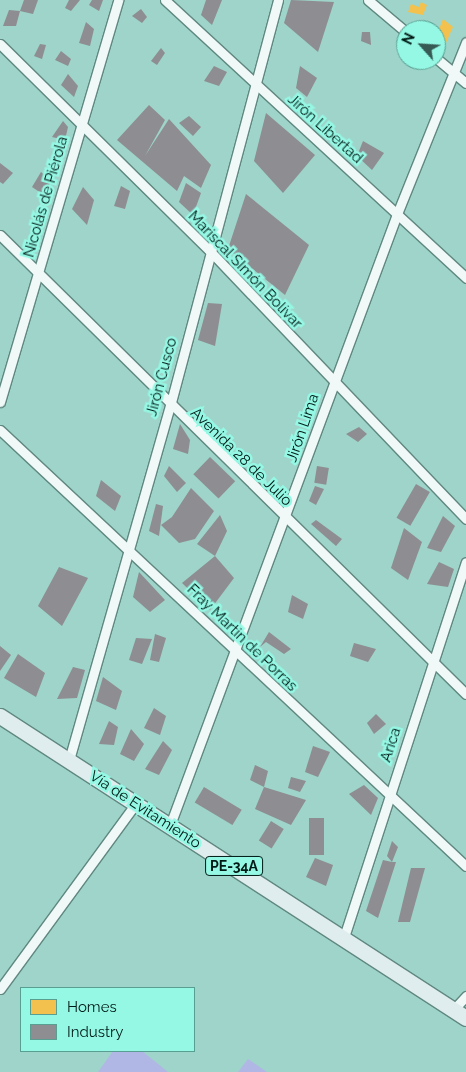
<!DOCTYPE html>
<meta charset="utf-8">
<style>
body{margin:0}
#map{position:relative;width:466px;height:1072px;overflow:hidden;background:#9ed4c9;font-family:Raleway,sans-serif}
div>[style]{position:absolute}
.green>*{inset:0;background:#b0b7e4}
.homes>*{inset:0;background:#f2c14e}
.industry>*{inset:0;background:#8d8d92;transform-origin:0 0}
.roads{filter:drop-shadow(1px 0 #608881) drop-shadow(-1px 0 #608881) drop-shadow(0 1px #608881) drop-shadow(0 -1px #608881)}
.minor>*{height:9px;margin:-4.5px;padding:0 4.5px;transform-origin:4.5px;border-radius:4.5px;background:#f0f9f7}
.trunk>*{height:15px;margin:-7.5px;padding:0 7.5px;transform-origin:7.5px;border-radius:7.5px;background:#e0edef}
span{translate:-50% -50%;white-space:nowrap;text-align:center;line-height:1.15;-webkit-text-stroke:5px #95f8e4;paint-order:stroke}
.shield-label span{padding:1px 4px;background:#95f8e4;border:1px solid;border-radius:4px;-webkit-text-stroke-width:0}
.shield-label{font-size:14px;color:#001a15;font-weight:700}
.street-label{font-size:15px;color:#001a15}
.legend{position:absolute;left:20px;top:987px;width:175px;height:65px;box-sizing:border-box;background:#95f8e4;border:1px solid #599f91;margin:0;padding:6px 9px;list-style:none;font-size:15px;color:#001a15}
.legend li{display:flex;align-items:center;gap:10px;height:25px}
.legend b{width:25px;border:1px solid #599f91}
.north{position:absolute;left:396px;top:20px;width:50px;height:50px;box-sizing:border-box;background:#95f8e4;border:1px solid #599f91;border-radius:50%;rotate:296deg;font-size:14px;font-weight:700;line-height:20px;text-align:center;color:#001a15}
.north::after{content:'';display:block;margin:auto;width:18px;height:22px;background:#375b54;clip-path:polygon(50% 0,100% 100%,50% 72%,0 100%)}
</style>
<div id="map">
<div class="green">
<i style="clip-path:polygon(113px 1051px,142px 1051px,168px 1072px,98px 1072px)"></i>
<i style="clip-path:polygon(248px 1059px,267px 1072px,238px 1072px)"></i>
</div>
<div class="homes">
<i style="clip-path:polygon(421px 2px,427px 5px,423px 15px,408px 12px,411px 4px,419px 7px)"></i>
<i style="clip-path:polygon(443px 19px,453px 27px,445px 45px,436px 37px)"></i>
</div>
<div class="industry">
<i style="clip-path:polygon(24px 0,38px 0,33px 14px,20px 11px)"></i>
<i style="clip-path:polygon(69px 0,80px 0,71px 11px,65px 8px)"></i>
<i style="clip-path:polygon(92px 0,103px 0,99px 11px,89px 5px)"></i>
<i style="clip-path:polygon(206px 0,222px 0,212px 25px,201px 15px)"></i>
<i style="clip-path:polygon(291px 0,334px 2px,318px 52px,284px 23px)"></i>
<i style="clip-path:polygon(141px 9px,147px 17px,142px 23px,132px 16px)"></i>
<i style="clip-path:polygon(9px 10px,20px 11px,16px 26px,3px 26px)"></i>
<i style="clip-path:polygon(86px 22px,94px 29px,90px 46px,79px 43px)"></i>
<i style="clip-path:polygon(362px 32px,370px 32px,371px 45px,361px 41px)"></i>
<i style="clip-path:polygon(40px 44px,46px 45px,42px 59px,34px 56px)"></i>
<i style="clip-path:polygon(161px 48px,165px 53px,157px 65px,151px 61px)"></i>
<i style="clip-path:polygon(61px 51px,71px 59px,68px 66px,55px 60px)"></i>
<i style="clip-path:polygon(214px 66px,227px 72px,219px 86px,204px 81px)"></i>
<i style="clip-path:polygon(300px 66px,317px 78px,307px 97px,296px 88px)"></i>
<i style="clip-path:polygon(68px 74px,78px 86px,74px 97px,61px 85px)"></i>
<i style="clip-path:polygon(149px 105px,165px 120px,145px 156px,169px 119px,211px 165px,201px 188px,184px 176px,177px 191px,117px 140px)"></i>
<i style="clip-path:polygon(266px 113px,315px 155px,283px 193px,254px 161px)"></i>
<i style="clip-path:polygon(189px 116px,201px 127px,193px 136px,179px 123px)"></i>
<i style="clip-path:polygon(63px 121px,68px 127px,65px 140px,52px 137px)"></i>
<i style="clip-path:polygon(363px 141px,384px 153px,372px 170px,357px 156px)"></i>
<i style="clip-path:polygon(0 163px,13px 173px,3px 184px,0 182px)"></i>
<i style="clip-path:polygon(41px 172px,51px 181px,44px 195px,32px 187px)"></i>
<i style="clip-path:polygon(186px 183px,201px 193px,193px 215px,179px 202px)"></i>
<i style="clip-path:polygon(121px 186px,130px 191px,125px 209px,114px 206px)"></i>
<i style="clip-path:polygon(83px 187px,94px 200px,87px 225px,72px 209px)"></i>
<i style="clip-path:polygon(246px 194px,309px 245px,285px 295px,228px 249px)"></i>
<i style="clip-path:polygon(208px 303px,222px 304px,215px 346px,198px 340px)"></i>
<i style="clip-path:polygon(180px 424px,190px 440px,188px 454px,173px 449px)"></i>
<i style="clip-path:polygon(359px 427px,367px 434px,358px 442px,346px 434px)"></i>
<i style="left:210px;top:457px;width:35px;height:24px;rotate:44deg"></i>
<i style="clip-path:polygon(169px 466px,186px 483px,177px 492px,164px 476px)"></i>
<i style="left:317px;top:466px;width:12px;height:17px;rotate:9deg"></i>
<i style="clip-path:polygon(101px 480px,121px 496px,115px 511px,96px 496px)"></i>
<i style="left:416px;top:484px;width:16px;height:39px;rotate:30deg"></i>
<i style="clip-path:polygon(315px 486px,324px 489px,316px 505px,309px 501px)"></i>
<i style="clip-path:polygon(191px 488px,214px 511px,195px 539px,179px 543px,161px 525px,172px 517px)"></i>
<i style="clip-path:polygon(156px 504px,163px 506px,159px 536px,149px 531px)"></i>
<i style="clip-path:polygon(220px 515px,227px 531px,215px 556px,197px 544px)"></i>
<i style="clip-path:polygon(443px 516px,455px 526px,441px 552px,427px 548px)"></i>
<i style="clip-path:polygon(316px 520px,342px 539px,336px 546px,311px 524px)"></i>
<i style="clip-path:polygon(404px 528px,422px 542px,408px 580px,391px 568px)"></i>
<i style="clip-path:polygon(215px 556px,234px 578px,210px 610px,182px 583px)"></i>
<i style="clip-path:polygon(439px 562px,454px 569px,448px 587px,427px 584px)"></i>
<i style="clip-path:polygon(59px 567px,88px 578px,62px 626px,38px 606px)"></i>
<i style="clip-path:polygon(139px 572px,165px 600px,150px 612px,133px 597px)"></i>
<i style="clip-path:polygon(292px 595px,308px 604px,303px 619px,288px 612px)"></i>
<i style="clip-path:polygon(269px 632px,291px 649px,284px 654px,266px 642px,260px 647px)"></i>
<i style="clip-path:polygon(155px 634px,166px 638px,159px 662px,150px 660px)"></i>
<i style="clip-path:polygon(136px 638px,152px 639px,142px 664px,129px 660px)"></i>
<i style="clip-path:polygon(354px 643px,376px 649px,368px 662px,350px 656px)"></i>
<i style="clip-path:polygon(0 646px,11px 655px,0 671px)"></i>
<i style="clip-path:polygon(18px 654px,45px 673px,36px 697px,4px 678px)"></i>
<i style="clip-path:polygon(73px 667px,85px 670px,77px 698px,57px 699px)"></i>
<i style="clip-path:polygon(103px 677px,122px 691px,116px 710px,96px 701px)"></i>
<i style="clip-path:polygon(154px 708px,166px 716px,160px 735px,144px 728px)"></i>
<i style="clip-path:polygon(376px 714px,386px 724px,374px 734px,367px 723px)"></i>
<i style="clip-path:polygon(109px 721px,118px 727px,114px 745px,99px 744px)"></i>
<i style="clip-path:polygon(131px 729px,144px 744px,134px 761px,120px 754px)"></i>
<i style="clip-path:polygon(163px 741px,172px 750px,159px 775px,145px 769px)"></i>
<i style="clip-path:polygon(313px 746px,330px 752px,318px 777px,305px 772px)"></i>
<i style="clip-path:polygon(255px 765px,268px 771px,264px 787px,306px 800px,291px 825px,255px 809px,264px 787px,250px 780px)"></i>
<i style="clip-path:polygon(291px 777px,306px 781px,300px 792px,288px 788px)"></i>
<i style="clip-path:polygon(364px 785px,378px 798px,371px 815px,349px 794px)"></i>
<i style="left:204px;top:787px;width:44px;height:18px;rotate:31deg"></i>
<i style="left:309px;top:818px;width:15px;height:37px"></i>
<i style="left:271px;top:821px;width:15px;height:23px;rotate:32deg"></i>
<i style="clip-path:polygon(392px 841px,398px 847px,392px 862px,396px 862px,378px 918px,366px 911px,383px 860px,392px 862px,387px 856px)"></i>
<i style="clip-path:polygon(315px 858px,333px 865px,326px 886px,306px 877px)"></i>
<i style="clip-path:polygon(411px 868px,425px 868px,410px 922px,398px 922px)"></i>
</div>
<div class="roads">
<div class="minor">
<i style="left:165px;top:0;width:410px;rotate:42.7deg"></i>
<i style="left:368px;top:0;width:50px;rotate:40.1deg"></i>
<i style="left:0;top:44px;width:293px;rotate:44.6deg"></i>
<i style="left:209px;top:250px;width:372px;rotate:46.3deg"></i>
<i style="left:436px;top:58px;width:39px;rotate:40deg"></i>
<i style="left:0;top:235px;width:654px;rotate:44.57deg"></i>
<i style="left:0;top:402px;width:419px;rotate:-73.6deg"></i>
<i style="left:0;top:430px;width:638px;rotate:43.1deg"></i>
<i style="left:69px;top:760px;width:368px;rotate:-74.1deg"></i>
<i style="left:170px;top:406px;width:420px;rotate:-75.1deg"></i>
<i style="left:170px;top:825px;width:652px;rotate:-69.62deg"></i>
<i style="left:397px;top:214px;width:185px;rotate:-68.1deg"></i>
<i style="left:344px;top:937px;width:394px;rotate:-72deg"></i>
<i style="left:0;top:989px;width:230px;rotate:-53.8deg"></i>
<i style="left:454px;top:1009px;width:18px;rotate:-47deg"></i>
</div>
<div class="trunk">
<i style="left:0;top:716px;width:555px;rotate:32.95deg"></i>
</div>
</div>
<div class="shield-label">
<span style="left:234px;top:866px">PE-34A</span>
</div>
<div class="street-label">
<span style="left:325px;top:129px;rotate:42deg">Jirón Libertad</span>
<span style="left:46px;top:197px;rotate:-74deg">Nicolás de Piérola</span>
<span style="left:245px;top:270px;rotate:46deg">Mariscal SImón Bolívar</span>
<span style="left:162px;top:377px;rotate:-75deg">Jirón Cusco</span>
<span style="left:303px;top:428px;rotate:-71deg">Jirón Lima</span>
<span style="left:241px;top:457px;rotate:44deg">Avenida 28 de Julio</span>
<span style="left:242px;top:638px;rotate:44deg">Fray Martin de Porras</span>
<span style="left:391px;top:745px;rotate:-72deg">Arica</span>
<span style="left:145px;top:810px;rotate:33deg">Vía de Evitamiento</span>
</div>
<ul class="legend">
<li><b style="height:14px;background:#f2c14e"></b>Homes</li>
<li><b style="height:14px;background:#8d8d92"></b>Industry</li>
</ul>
<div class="north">N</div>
</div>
